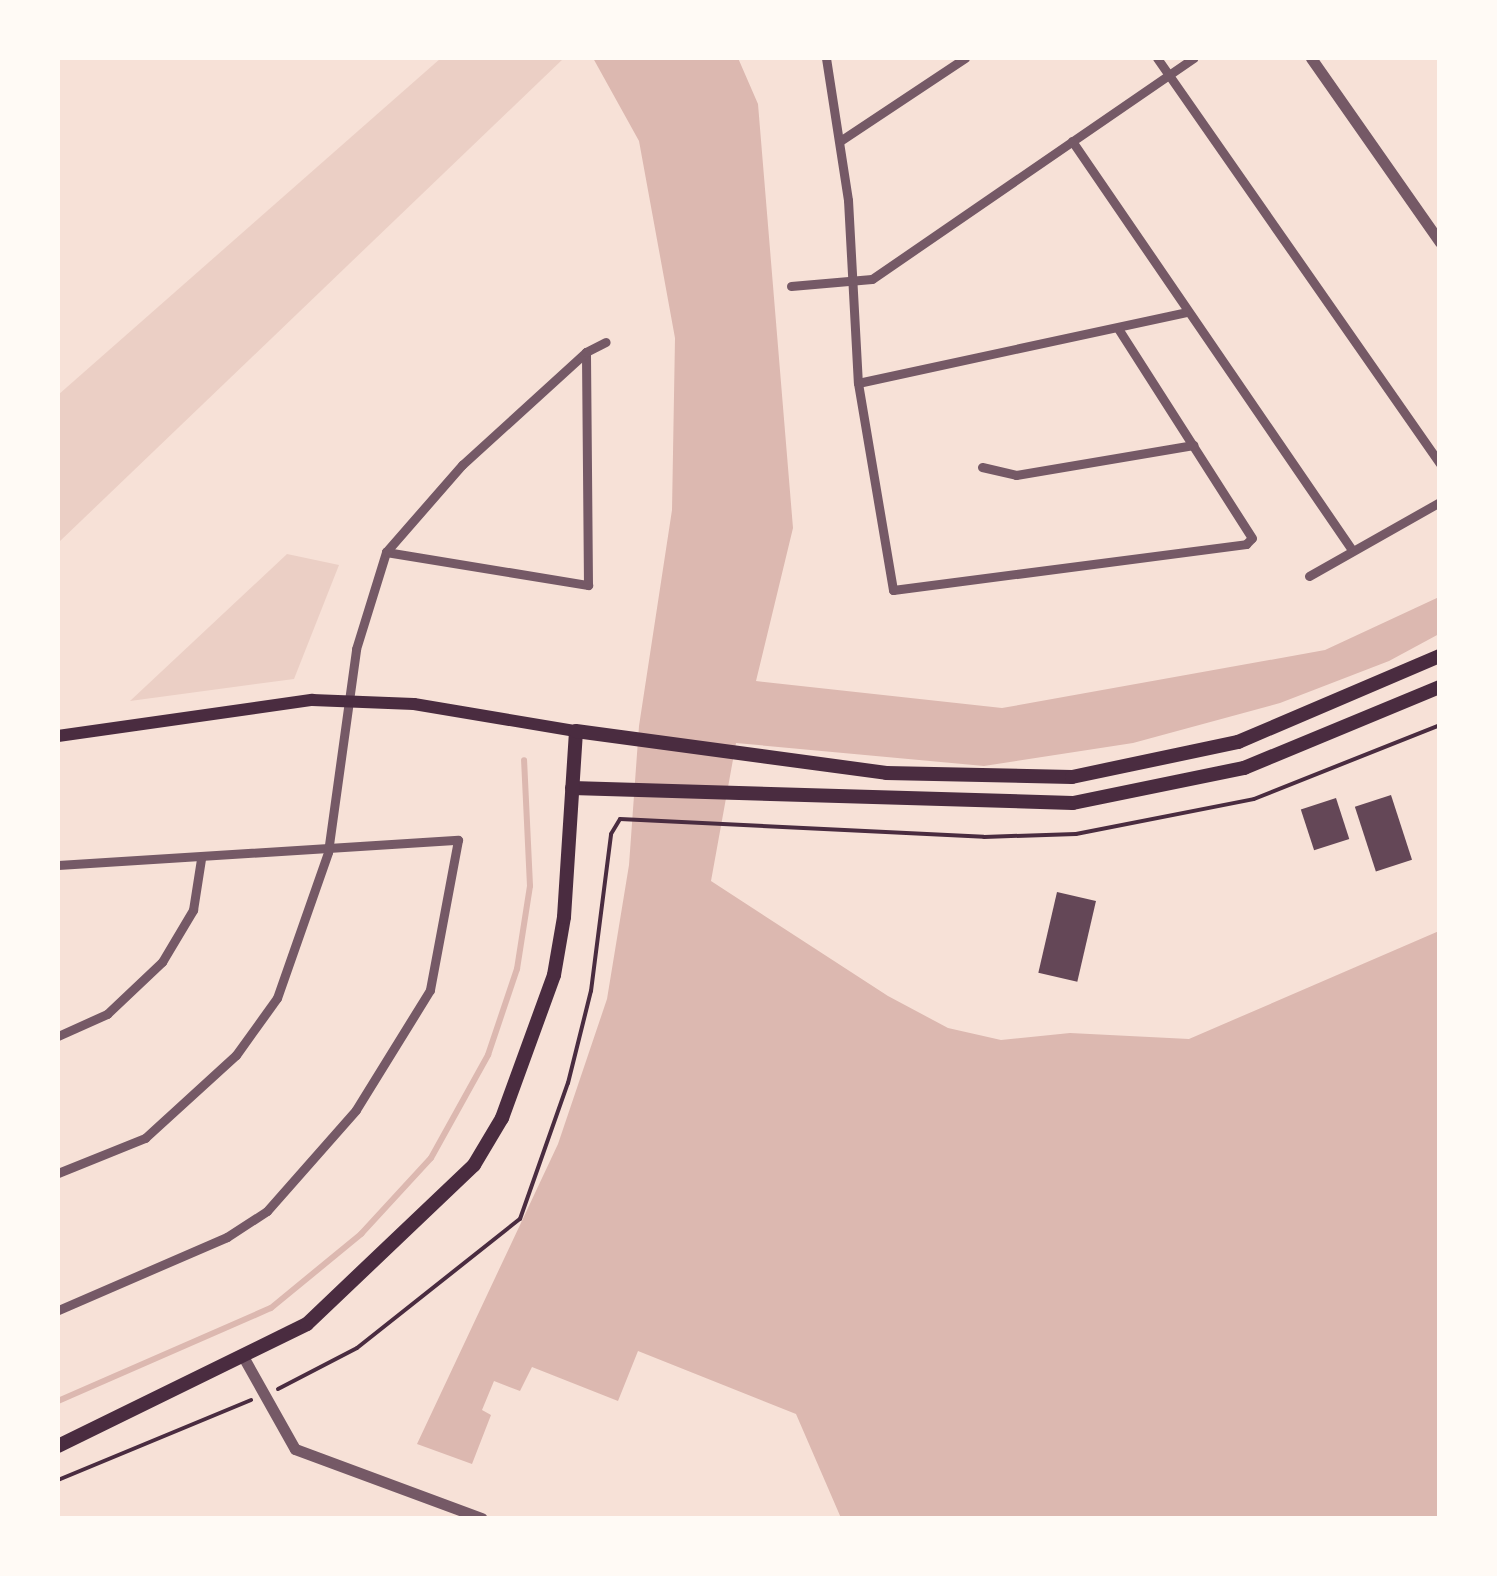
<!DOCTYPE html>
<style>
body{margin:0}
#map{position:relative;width:1497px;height:1576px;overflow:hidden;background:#f7e1d7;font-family:"IBM Plex Sans",sans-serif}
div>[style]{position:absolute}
.green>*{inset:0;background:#ebcfc5}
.water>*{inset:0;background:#dcb8b0}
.stream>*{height:6px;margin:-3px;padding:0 3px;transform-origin:3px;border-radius:3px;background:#dcb8b0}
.building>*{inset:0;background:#644757;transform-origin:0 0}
.path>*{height:4px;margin:-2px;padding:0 2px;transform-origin:2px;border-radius:2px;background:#4a2c40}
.minor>*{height:9px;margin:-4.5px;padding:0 4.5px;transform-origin:4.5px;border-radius:4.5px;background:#755966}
.tertiary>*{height:11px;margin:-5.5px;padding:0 5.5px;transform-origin:5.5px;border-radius:5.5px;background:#755966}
.secondary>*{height:12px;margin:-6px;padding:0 6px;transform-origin:6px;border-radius:6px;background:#4a2c40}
.primary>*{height:14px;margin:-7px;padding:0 7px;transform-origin:7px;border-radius:7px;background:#4a2c40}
span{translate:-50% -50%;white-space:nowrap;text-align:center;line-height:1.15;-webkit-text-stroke:9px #fffaf5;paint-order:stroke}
.frame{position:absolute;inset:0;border:60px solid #fffaf5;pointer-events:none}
</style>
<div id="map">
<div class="green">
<i style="clip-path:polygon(441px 58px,564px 58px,58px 543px,58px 395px)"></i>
<i style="clip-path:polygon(287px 554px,339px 565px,294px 679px,130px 701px)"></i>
</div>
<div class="water">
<i style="clip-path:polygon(593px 58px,738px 58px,758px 104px,793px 528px,756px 681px,1002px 708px,1325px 650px,1439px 597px,1439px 634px,1389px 661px,1280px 703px,1133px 743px,984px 766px,736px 743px,711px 881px,888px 996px,948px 1028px,1001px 1040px,1070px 1033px,1189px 1039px,1439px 931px,1439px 1518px,841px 1518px,796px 1414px,638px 1351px,618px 1401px,532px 1367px,520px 1391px,494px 1381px,482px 1410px,491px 1415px,472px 1464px,417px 1444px,558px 1144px,607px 999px,629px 865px,639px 726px,672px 510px,675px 338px,639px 141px)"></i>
</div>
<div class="stream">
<i style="left:58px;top:1401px;width:232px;rotate:-23.6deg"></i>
<i style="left:271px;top:1308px;width:117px;rotate:-39.4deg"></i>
<i style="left:361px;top:1234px;width:103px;rotate:-47.4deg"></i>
<i style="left:431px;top:1158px;width:118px;rotate:-61deg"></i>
<i style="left:488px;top:1055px;width:91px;rotate:-71.4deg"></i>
<i style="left:517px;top:969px;width:84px;rotate:-81.1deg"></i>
<i style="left:530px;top:886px;width:126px;rotate:-92.7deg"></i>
</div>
<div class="building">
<i style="left:1391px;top:795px;width:68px;height:38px;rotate:72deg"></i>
<i style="left:1336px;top:798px;width:43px;height:37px;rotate:72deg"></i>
<i style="left:1057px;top:892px;width:40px;height:83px;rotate:13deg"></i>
</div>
<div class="path">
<i style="left:278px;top:1389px;width:89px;rotate:-27.4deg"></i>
<i style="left:357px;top:1348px;width:208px;rotate:-38.4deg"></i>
<i style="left:520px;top:1219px;width:144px;rotate:-70.6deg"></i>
<i style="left:568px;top:1083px;width:95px;rotate:-76deg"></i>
<i style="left:591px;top:991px;width:158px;rotate:-82.7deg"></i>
<i style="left:611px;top:834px;width:17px;rotate:-59deg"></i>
<i style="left:620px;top:819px;width:364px;rotate:2.8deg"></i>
<i style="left:984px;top:837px;width:92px;rotate:-1.9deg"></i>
<i style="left:1076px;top:834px;width:181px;rotate:-11.1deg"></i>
<i style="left:1254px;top:799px;width:200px;rotate:-21.7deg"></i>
<i style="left:58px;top:1480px;width:209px;rotate:-22.5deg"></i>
</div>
<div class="minor">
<i style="left:826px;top:58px;width:144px;rotate:81.2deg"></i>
<i style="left:848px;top:200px;width:183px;rotate:86.9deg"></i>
<i style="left:858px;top:383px;width:210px;rotate:80.4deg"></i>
<i style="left:893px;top:590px;width:356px;rotate:-7.4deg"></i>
<i style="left:1246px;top:544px;width:8px;rotate:-45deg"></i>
<i style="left:1252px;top:538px;width:247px;rotate:-122.6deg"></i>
<i style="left:1157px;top:58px;width:495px;rotate:55.1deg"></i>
<i style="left:840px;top:141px;width:150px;rotate:-33.6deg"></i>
<i style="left:1072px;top:141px;width:496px;rotate:55.6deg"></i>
<i style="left:791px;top:286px;width:81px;rotate:-4.9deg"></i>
<i style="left:872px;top:279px;width:390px;rotate:-34.5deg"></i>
<i style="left:858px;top:383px;width:337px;rotate:-12.2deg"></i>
<i style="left:982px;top:467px;width:35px;rotate:13deg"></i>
<i style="left:1016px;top:475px;width:180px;rotate:-9.6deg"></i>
<i style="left:386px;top:552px;width:205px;rotate:9.3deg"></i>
<i style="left:588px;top:585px;width:233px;rotate:-90.5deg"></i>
<i style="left:1309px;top:576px;width:150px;rotate:-29.5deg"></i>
<i style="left:58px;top:865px;width:401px;rotate:-3.6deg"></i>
<i style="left:458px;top:840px;width:153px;rotate:100.6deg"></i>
<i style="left:430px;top:990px;width:141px;rotate:121.7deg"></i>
<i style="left:356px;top:1110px;width:135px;rotate:131.4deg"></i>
<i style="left:267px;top:1211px;width:48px;rotate:147deg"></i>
<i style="left:227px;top:1237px;width:184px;rotate:156.6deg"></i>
<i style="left:58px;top:1036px;width:54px;rotate:-24.2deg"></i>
<i style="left:107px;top:1014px;width:76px;rotate:-43.4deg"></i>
<i style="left:162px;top:962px;width:61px;rotate:-59.2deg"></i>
<i style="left:193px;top:910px;width:52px;rotate:-81.1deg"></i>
<i style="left:58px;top:1173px;width:94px;rotate:-21.9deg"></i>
<i style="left:145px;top:1138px;width:123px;rotate:-42.4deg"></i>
<i style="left:236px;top:1055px;width:70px;rotate:-54.3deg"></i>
<i style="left:277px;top:998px;width:155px;rotate:-70.7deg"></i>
<i style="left:328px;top:852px;width:205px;rotate:-82.1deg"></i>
<i style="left:356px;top:649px;width:102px;rotate:-72.8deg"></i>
<i style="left:386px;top:552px;width:116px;rotate:-48.9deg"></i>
<i style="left:462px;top:465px;width:168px;rotate:-42.3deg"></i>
<i style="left:586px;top:352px;width:22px;rotate:-27deg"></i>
</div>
<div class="tertiary">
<i style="left:1311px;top:58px;width:225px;rotate:55deg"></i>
<i style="left:245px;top:1360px;width:102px;rotate:60.7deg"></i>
<i style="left:295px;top:1449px;width:199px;rotate:20.3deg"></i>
</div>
<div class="secondary">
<i style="left:58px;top:736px;width:257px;rotate:-8.1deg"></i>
<i style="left:312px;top:700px;width:102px;rotate:2.2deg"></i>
<i style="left:414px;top:704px;width:164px;rotate:9.5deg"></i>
</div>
<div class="primary">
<i style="left:572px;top:788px;width:501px;rotate:1.71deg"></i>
<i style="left:1073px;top:803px;width:175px;rotate:-11.6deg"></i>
<i style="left:1244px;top:768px;width:212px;rotate:-22.5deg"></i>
<i style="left:58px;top:1446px;width:277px;rotate:-26.1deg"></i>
<i style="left:307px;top:1324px;width:231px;rotate:-43.6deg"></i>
<i style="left:474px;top:1165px;width:55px;rotate:-59.2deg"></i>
<i style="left:502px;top:1118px;width:152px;rotate:-70deg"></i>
<i style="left:554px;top:975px;width:59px;rotate:-80.2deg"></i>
<i style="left:564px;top:917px;width:186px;rotate:-86.3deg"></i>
<i style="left:576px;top:731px;width:313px;rotate:7.7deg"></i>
<i style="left:886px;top:773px;width:186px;rotate:1.2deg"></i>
<i style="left:1072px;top:777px;width:170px;rotate:-11.9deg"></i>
<i style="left:1238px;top:742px;width:220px;rotate:-23.1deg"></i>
</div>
<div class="frame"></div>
</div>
